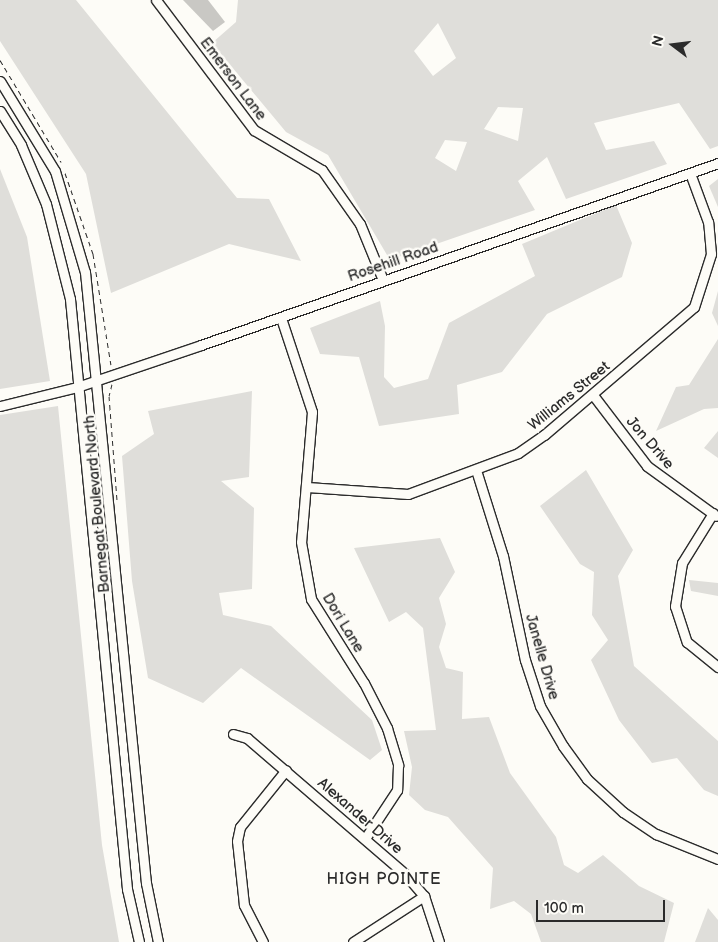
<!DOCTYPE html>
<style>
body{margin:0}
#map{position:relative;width:718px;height:942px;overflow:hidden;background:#fdfcf7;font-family:"Balsamiq Sans",sans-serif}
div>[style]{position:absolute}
.green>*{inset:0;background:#dfdeda}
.building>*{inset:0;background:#c9c8c4}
.path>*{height:1px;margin-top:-0.5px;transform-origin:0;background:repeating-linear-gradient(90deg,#2b2b2b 0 5px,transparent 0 9px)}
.roads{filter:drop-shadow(1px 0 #2b2b2b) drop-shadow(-1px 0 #2b2b2b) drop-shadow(0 1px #2b2b2b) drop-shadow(0 -1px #2b2b2b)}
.minor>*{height:9px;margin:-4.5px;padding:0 4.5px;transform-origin:4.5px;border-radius:4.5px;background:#fdfcf7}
span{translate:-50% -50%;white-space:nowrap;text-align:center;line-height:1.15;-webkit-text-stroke:5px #fdfcf7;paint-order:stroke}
.street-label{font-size:15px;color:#2b2b2b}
.neighbourhood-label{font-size:16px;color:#2b2b2b;letter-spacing:1px}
.north{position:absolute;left:648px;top:20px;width:50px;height:50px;-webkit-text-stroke:4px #fdfcf7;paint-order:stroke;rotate:285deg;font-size:14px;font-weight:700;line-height:20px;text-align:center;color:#2b2b2b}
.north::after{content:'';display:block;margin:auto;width:18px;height:22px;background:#2b2b2b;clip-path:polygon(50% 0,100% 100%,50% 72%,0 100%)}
.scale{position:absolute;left:536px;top:900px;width:129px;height:22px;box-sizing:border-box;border:2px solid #2b2b2b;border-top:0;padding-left:6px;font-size:15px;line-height:18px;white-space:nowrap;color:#2b2b2b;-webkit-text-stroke:4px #fdfcf7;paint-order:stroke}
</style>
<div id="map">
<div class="green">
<i style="clip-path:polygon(0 0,76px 0,237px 198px,269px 199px,301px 261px,229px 244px,111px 293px,86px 174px,0 41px)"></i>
<i style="clip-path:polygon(evenodd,238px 0,718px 0,718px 146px,710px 149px,679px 103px,594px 123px,606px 150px,654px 141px,667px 164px,566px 199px,547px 157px,518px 181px,535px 210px,390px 260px,328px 155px,286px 132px,212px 43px,236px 22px,238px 0,438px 23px,456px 58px,433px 76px,414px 51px,438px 23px,238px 0,498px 107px,523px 108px,518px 141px,484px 129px,498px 107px,238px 0,445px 140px,467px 142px,456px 171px,435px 158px,445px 140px)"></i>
<i style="clip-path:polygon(0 169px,27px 237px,50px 381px,0 389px)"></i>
<i style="clip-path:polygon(718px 179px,718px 207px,709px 186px)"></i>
<i style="clip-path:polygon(616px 205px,632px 243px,622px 277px,547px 314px,502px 372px,457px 385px,459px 414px,379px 426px,359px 357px,320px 354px,310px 328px,380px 301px,385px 326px,384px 377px,394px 388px,428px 379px,449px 323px,535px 276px,522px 244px)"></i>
<i style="clip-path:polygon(718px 291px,718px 326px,712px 313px)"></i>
<i style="clip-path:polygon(718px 339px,718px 408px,704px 409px,656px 431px,676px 387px,689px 385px)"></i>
<i style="clip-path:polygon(252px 391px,249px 477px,221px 481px,254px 508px,252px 589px,219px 593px,223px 615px,271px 626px,372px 720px,382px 750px,370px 760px,241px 668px,203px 703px,148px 678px,132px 581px,122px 456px,154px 434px,148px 411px)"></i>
<i style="clip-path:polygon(58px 406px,102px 845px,119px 942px,0 942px,0 415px)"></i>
<i style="clip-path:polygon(718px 431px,718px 458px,704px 448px)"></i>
<i style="clip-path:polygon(586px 470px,633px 550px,618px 576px,634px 666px,718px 741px,718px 796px,704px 790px,677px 758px,652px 763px,619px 720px,591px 660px,608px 640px,592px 615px,594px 572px,580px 564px,540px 506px)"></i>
<i style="clip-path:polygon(440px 538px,455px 572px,439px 598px,446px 624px,439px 647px,446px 668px,463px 672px,462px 719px,489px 717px,510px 773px,556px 837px,564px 865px,578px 873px,603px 855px,639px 886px,674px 903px,664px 942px,541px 942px,531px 914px,514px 901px,490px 909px,493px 868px,448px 817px,425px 810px,409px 795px,412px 767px,404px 731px,436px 730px,423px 628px,406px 612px,389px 622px,354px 548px)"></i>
<i style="clip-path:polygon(689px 580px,718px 583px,718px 596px,691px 591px)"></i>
<i style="clip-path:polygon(708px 908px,718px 920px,718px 942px,695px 942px)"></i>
</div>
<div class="building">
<i style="clip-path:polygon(183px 0,208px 0,225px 22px,213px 31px)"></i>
</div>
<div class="path">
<i style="left:0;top:60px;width:119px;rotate:59.1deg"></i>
<i style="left:65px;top:173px;width:86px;rotate:70.9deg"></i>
<i style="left:93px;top:254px;width:112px;rotate:80.8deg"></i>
<i style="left:112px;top:384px;width:12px;rotate:104deg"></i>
<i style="left:109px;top:396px;width:104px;rotate:85.6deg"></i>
</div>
<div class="roads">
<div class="minor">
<i style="left:156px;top:0;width:163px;rotate:53deg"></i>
<i style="left:254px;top:130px;width:79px;rotate:30.5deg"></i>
<i style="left:322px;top:170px;width:66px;rotate:54.9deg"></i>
<i style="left:360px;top:224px;width:61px;rotate:67.7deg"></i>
<i style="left:0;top:81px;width:105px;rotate:58.6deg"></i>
<i style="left:55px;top:171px;width:105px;rotate:73.5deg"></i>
<i style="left:85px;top:272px;width:614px;rotate:84.3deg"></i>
<i style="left:146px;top:883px;width:60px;rotate:78.5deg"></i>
<i style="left:0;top:111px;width:40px;rotate:58deg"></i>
<i style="left:21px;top:145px;width:64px;rotate:67deg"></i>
<i style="left:46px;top:204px;width:98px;rotate:75.8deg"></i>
<i style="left:70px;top:299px;width:593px;rotate:84.48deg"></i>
<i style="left:127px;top:889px;width:54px;rotate:77.2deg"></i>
<i style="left:281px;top:318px;width:99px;rotate:71.7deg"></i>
<i style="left:312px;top:412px;width:130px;rotate:94.8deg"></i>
<i style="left:301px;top:542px;width:58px;rotate:80deg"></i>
<i style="left:311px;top:599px;width:99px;rotate:57.8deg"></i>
<i style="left:364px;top:683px;width:51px;rotate:62.9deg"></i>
<i style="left:387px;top:728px;width:39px;rotate:73deg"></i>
<i style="left:398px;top:765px;width:25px;rotate:92deg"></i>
<i style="left:397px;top:790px;width:56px;rotate:123.4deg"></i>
<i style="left:593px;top:395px;width:89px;rotate:52.7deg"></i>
<i style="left:647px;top:466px;width:85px;rotate:35.9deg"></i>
<i style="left:0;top:406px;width:79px;rotate:-13.9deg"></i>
<i style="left:77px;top:387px;width:131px;rotate:-18.7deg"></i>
<i style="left:201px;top:345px;width:548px;rotate:-19.39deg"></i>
<i style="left:476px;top:470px;width:90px;rotate:72.6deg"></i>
<i style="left:503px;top:556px;width:106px;rotate:78.1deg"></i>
<i style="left:525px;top:660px;width:48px;rotate:71.9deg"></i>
<i style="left:540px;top:706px;width:46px;rotate:60.1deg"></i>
<i style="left:563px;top:746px;width:41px;rotate:54deg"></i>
<i style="left:587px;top:779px;width:49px;rotate:42.5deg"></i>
<i style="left:623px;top:812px;width:40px;rotate:34deg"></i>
<i style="left:656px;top:834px;width:67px;rotate:22deg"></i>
<i style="left:307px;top:487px;width:101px;rotate:4deg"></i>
<i style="left:408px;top:494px;width:117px;rotate:-20.4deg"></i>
<i style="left:518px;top:453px;width:32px;rotate:-35deg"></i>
<i style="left:544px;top:435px;width:197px;rotate:-40.5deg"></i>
<i style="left:694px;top:307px;width:56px;rotate:-72.2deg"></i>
<i style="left:711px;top:254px;width:32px;rotate:-95deg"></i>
<i style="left:708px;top:222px;width:52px;rotate:-110.2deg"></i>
<i style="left:713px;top:513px;width:59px;rotate:121.8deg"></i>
<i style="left:682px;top:563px;width:44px;rotate:99.2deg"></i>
<i style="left:675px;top:606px;width:38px;rotate:72deg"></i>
<i style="left:687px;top:642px;width:40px;rotate:39deg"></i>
<i style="left:233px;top:734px;width:15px;rotate:16deg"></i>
<i style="left:247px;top:738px;width:207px;rotate:40.7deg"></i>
<i style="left:404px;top:873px;width:30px;rotate:49deg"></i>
<i style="left:424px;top:896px;width:48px;rotate:71.9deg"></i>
<i style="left:263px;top:942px;width:42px;rotate:-117.2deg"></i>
<i style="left:244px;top:905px;width:64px;rotate:-96.2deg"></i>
<i style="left:237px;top:841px;width:14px;rotate:-78deg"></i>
<i style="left:240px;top:827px;width:73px;rotate:-51.1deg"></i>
<i style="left:353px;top:942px;width:85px;rotate:-32.9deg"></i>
</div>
</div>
<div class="street-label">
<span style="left:233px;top:79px;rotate:53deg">Emerson Lane</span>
<span style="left:393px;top:262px;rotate:-19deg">Rosehill Road</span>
<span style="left:569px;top:396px;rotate:-39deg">Williams Street</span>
<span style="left:650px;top:443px;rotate:49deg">Jon Drive</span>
<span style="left:97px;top:504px;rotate:-95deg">Barnegat Boulevard North</span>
<span style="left:343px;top:623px;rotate:59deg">Dori Lane</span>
<span style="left:542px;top:657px;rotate:74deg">Janelle Drive</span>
<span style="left:360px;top:816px;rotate:41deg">Alexander Drive</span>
</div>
<div class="neighbourhood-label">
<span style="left:384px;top:880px">HIGH POINTE</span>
</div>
<div class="north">N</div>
<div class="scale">100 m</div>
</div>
